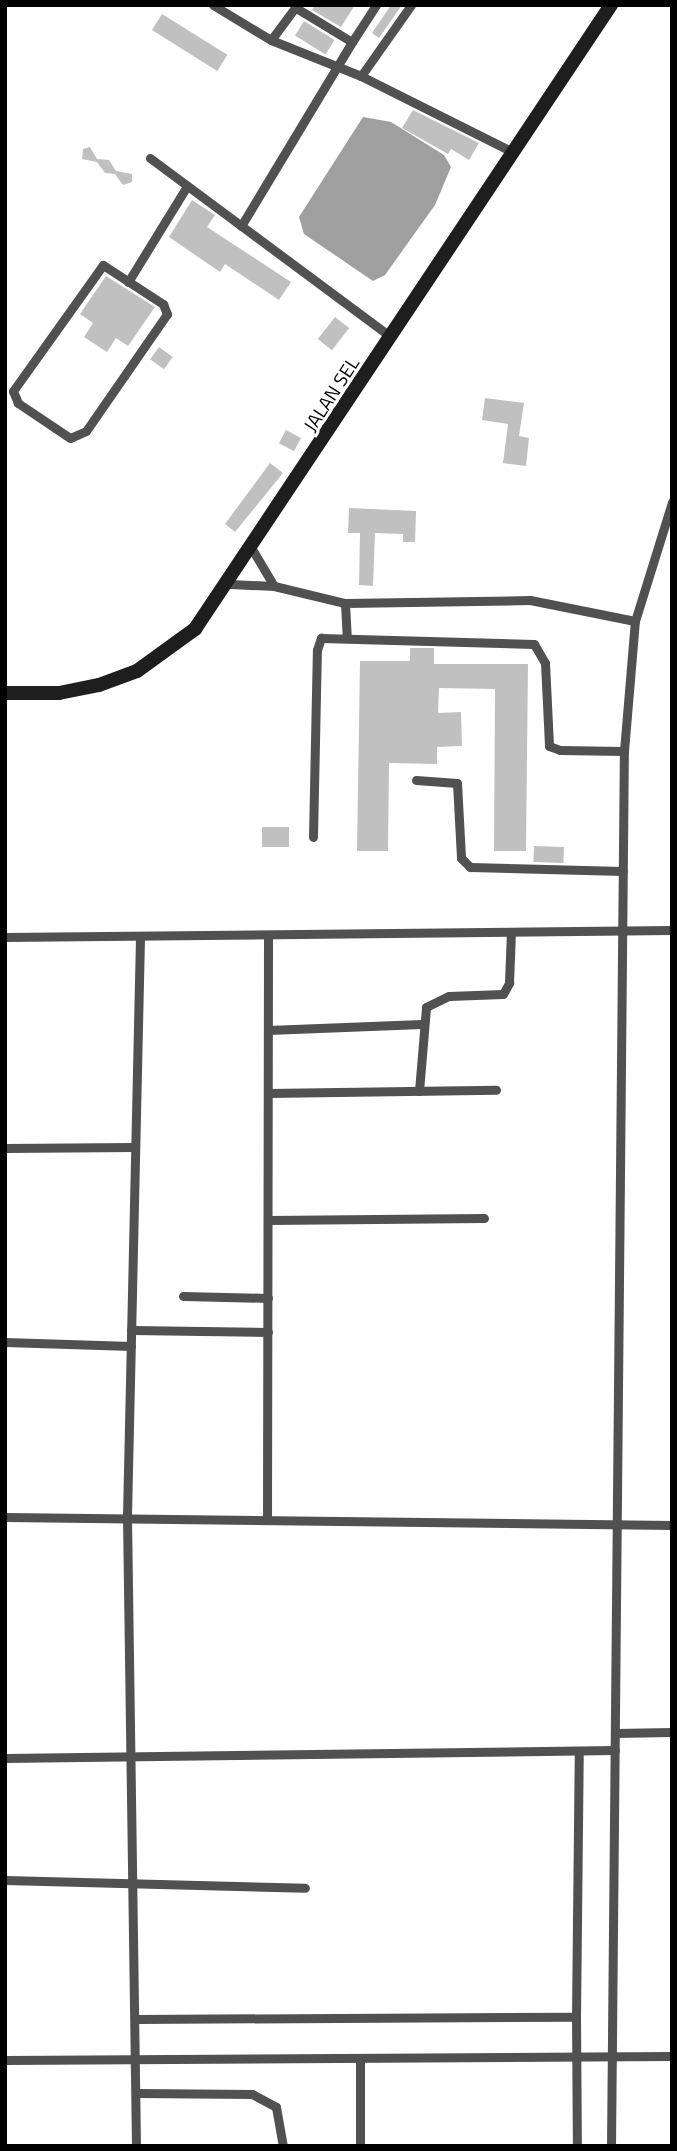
<!DOCTYPE html>
<style>
body{margin:0}
#map{position:relative;width:677px;height:2151px;overflow:hidden;background:#fff;font-family:"Titillium Web",sans-serif}
div>[style]{position:absolute}
.water>*{inset:0;background:#9f9f9f}
.building>*{inset:0;background:#c0c0c0;transform-origin:0 0}
.lane>*{height:9px;margin:-4.5px;padding:0 4.5px;transform-origin:4.5px;border-radius:4.5px;background:#515151}
.secondary>*{height:14px;margin:-7px;padding:0 7px;transform-origin:7px;border-radius:7px;background:#1e1e1e}
span{translate:-50% -50%;white-space:nowrap;text-align:center;line-height:1.15;-webkit-text-stroke:6px #fff;paint-order:stroke}
.street-label{font-size:19px;color:#000}
.frame{position:absolute;inset:0;border:7px solid #000;pointer-events:none}
</style>
<div id="map">
<div class="water">
<i style="clip-path:polygon(363px 117px,391px 122px,444px 155px,451px 167px,435px 205px,385px 275px,373px 281px,304px 234px,299px 217px)"></i>
</div>
<div class="building">
<i style="clip-path:polygon(315px 5px,355px 5px,341px 27px,312px 10px)"></i>
<i style="clip-path:polygon(391px 5px,402px 5px,379px 38px,372px 33px)"></i>
<i style="left:162px;top:14px;width:77px;height:19px;rotate:32deg"></i>
<i style="left:304px;top:21px;width:36px;height:17px;rotate:32deg"></i>
<i style="clip-path:polygon(413px 110px,479px 143px,469px 160px,451px 149px,448px 154px,402px 128px)"></i>
<i style="clip-path:polygon(90px 147px,97px 159px,109px 160px,116px 171px,132px 174px,132px 182px,123px 185px,115px 174px,105px 173px,97px 162px,82px 159px,83px 149px)"></i>
<i style="clip-path:polygon(192px 200px,215px 215px,207px 227px,291px 282px,279px 300px,225px 264px,220px 272px,169px 237px)"></i>
<i style="clip-path:polygon(106px 276px,155px 307px,128px 346px,116px 338px,107px 352px,84px 337px,93px 323px,80px 314px)"></i>
<i style="left:335px;top:317px;width:18px;height:28px;rotate:38deg"></i>
<i style="left:159px;top:347px;width:17px;height:15px;rotate:36deg"></i>
<i style="clip-path:polygon(485px 398px,524px 403px,519px 436px,529px 438px,526px 466px,503px 463px,508px 424px,482px 420px)"></i>
<i style="left:286px;top:430px;width:17px;height:15px;rotate:28deg"></i>
<i style="clip-path:polygon(270px 463px,283px 473px,235px 532px,225px 524px)"></i>
<i style="clip-path:polygon(349px 508px,416px 511px,415px 542px,403px 542px,403px 534px,375px 533px,373px 586px,359px 585px,360px 533px,348px 533px)"></i>
<i style="clip-path:polygon(410px 648px,434px 648px,434px 664px,528px 664px,526px 851px,494px 851px,495px 689px,439px 688px,438px 713px,461px 712px,462px 746px,437px 747px,437px 764px,389px 763px,388px 851px,357px 851px,360px 661px,410px 661px)"></i>
<i style="left:262px;top:827px;width:27px;height:20px"></i>
<i style="left:534px;top:846px;width:30px;height:16px;rotate:2deg"></i>
</div>
<div class="lane">
<i style="left:213px;top:5px;width:68px;rotate:31.1deg"></i>
<i style="left:271px;top:40px;width:97px;rotate:21.8deg"></i>
<i style="left:361px;top:76px;width:170px;rotate:26.6deg"></i>
<i style="left:271px;top:40px;width:44px;rotate:-53.4deg"></i>
<i style="left:352px;top:42px;width:44px;rotate:-57deg"></i>
<i style="left:361px;top:76px;width:87px;rotate:-54.8deg"></i>
<i style="left:150px;top:158px;width:300px;rotate:36.6deg"></i>
<i style="left:241px;top:226px;width:215px;rotate:-58.9deg"></i>
<i style="left:352px;top:42px;width:66px;rotate:-148.7deg"></i>
<i style="left:103px;top:265px;width:72px;rotate:33deg"></i>
<i style="left:163px;top:304px;width:11px;rotate:68deg"></i>
<i style="left:167px;top:314px;width:142px;rotate:124.7deg"></i>
<i style="left:86px;top:431px;width:17px;rotate:156deg"></i>
<i style="left:70px;top:438px;width:63px;rotate:-146.1deg"></i>
<i style="left:18px;top:403px;width:13px;rotate:-113deg"></i>
<i style="left:13px;top:391px;width:155px;rotate:-54.5deg"></i>
<i style="left:128px;top:282px;width:113px;rotate:-58.4deg"></i>
<i style="left:252px;top:549px;width:43px;rotate:59.3deg"></i>
<i style="left:230px;top:584px;width:44px;rotate:2.6deg"></i>
<i style="left:274px;top:586px;width:73px;rotate:13.5deg"></i>
<i style="left:345px;top:603px;width:185px;rotate:-0.9deg"></i>
<i style="left:530px;top:600px;width:107px;rotate:11.3deg"></i>
<i style="left:345px;top:603px;width:35px;rotate:87deg"></i>
<i style="left:416px;top:780px;width:41px;rotate:4.2deg"></i>
<i style="left:457px;top:783px;width:75px;rotate:86.9deg"></i>
<i style="left:461px;top:858px;width:13px;rotate:45deg"></i>
<i style="left:470px;top:867px;width:153px;rotate:1.5deg"></i>
<i style="left:313px;top:837px;width:187px;rotate:-88.8deg"></i>
<i style="left:317px;top:650px;width:13px;rotate:-72deg"></i>
<i style="left:321px;top:638px;width:213px;rotate:1.6deg"></i>
<i style="left:534px;top:644px;width:22px;rotate:60deg"></i>
<i style="left:545px;top:663px;width:83px;rotate:87.2deg"></i>
<i style="left:549px;top:746px;width:12px;rotate:20deg"></i>
<i style="left:560px;top:750px;width:64px;rotate:0.9deg"></i>
<i style="left:5px;top:937px;width:667px;rotate:-0.6deg"></i>
<i style="left:268px;top:1030px;width:154px;rotate:-2.2deg"></i>
<i style="left:419px;top:1091px;width:84px;rotate:-85.2deg"></i>
<i style="left:426px;top:1007px;width:25px;rotate:-26deg"></i>
<i style="left:449px;top:996px;width:54px;rotate:-2.1deg"></i>
<i style="left:503px;top:994px;width:13px;rotate:-61deg"></i>
<i style="left:509px;top:983px;width:51px;rotate:-87.8deg"></i>
<i style="left:268px;top:1093px;width:228px;rotate:-0.8deg"></i>
<i style="left:5px;top:1148px;width:130px;rotate:-0.4deg"></i>
<i style="left:268px;top:1220px;width:216px;rotate:-0.5deg"></i>
<i style="left:183px;top:1296px;width:85px;rotate:1.3deg"></i>
<i style="left:131px;top:1330px;width:137px;rotate:0.8deg"></i>
<i style="left:5px;top:1342px;width:126px;rotate:1.8deg"></i>
<i style="left:5px;top:1517px;width:667px;rotate:0.69deg"></i>
<i style="left:267px;top:1519px;width:583px;rotate:-89.9deg"></i>
<i style="left:615px;top:1733px;width:57px;rotate:-1deg"></i>
<i style="left:5px;top:1758px;width:610px;rotate:-0.75deg"></i>
<i style="left:5px;top:1880px;width:300px;rotate:1.5deg"></i>
<i style="left:576px;top:2017px;width:129px;rotate:89.6deg"></i>
<i style="left:136px;top:2019px;width:440px;rotate:-0.3deg"></i>
<i style="left:576px;top:2017px;width:266px;rotate:-89.4deg"></i>
<i style="left:5px;top:2060px;width:667px;rotate:-0.34deg"></i>
<i style="left:137px;top:2093px;width:115px;rotate:0.5deg"></i>
<i style="left:252px;top:2094px;width:27px;rotate:28deg"></i>
<i style="left:276px;top:2107px;width:40px;rotate:80deg"></i>
<i style="left:136px;top:2146px;width:631px;rotate:-90.82deg"></i>
<i style="left:127px;top:1515px;width:577px;rotate:-88.71deg"></i>
<i style="left:360px;top:2146px;width:86px;rotate:-90deg"></i>
<i style="left:611px;top:2146px;width:1395px;rotate:-89.47deg"></i>
<i style="left:624px;top:751px;width:130px;rotate:-85.2deg"></i>
<i style="left:635px;top:621px;width:125px;rotate:-72.7deg"></i>
</div>
<div class="secondary">
<i style="left:5px;top:693px;width:54px"></i>
<i style="left:59px;top:693px;width:41px;rotate:-11.3deg"></i>
<i style="left:99px;top:685px;width:40px;rotate:-20.2deg"></i>
<i style="left:137px;top:671px;width:72px;rotate:-35.9deg"></i>
<i style="left:195px;top:629px;width:750px;rotate:-56.31deg"></i>
</div>
<div class="street-label">
<span style="left:331px;top:394px;rotate:-57deg">JALAN SEL</span>
</div>
<div class="frame"></div>
</div>
